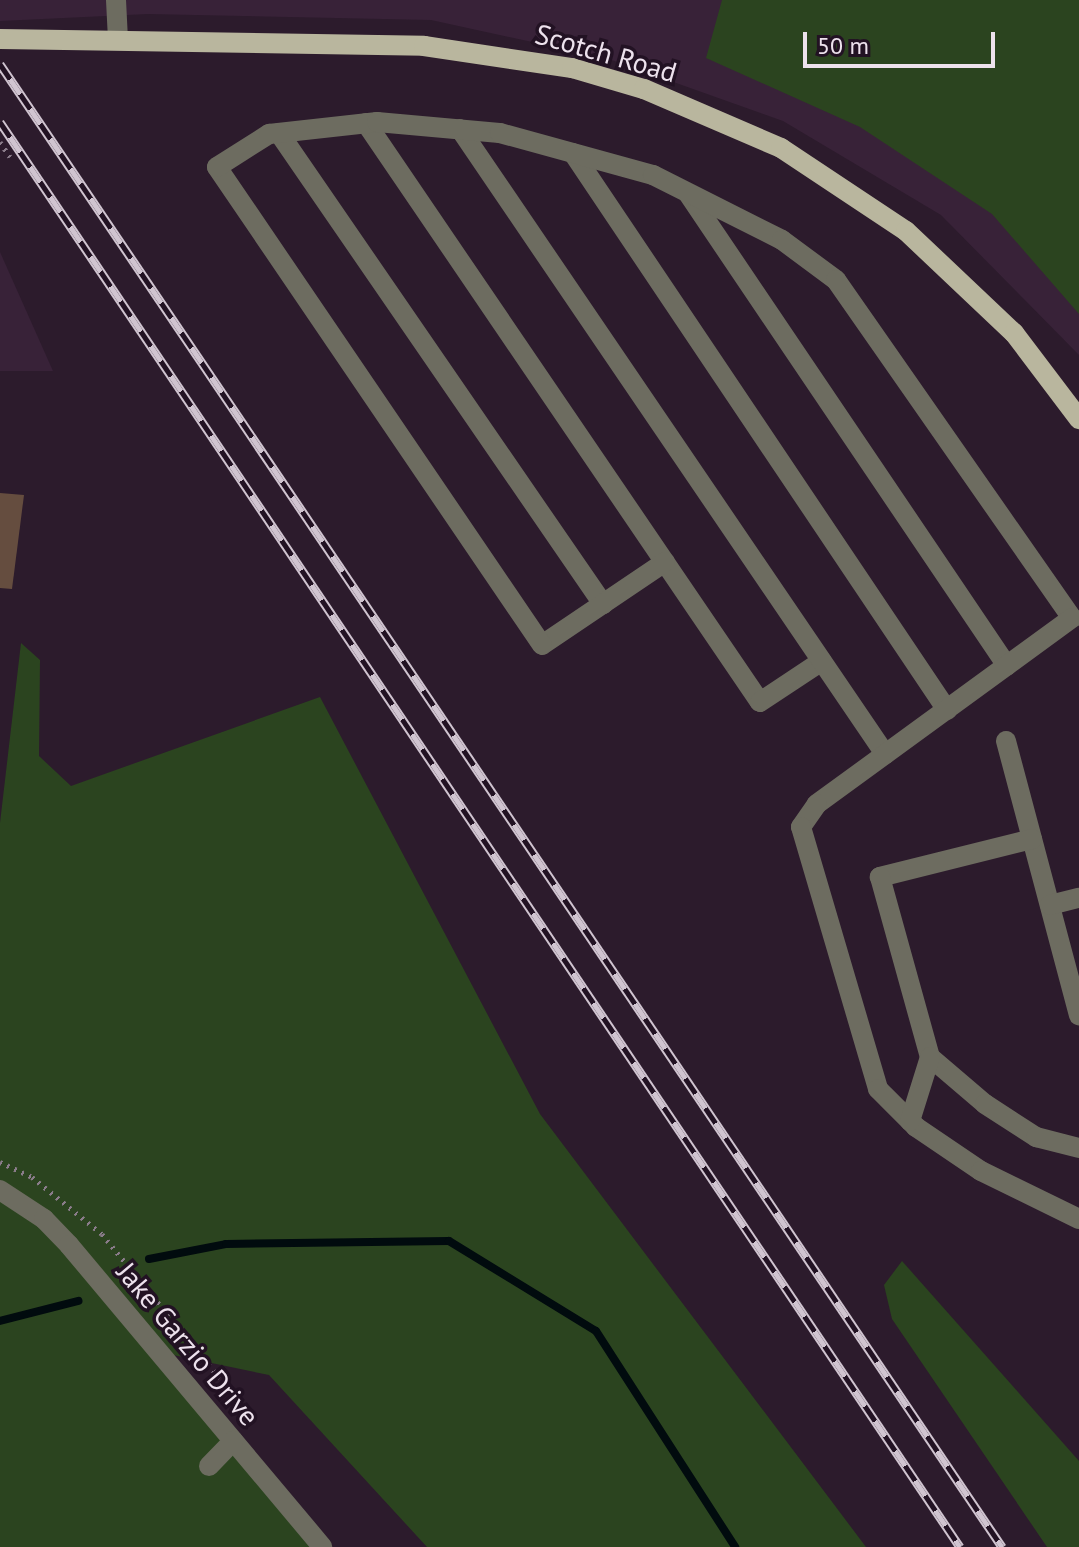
<!DOCTYPE html>
<style>
body{margin:0}
#map{position:relative;width:1079px;height:1547px;overflow:hidden;background:#2c1b2c;font-family:"PT Sans",sans-serif}
div>[style]{position:absolute}
.built>*{inset:0;background:#382238}
.green>*{inset:0;background:#2b441f}
.stream>*{height:8px;margin:-4px;padding:0 4px;transform-origin:4px;border-radius:4px;background:#010b0e}
.building>*{inset:0;background:#654d3f}
.path>*{height:5px;margin-top:-2.5px;transform-origin:0;background:repeating-linear-gradient(90deg,#8a7c8a 0 2px,transparent 0 8px)}
.minor>*{height:20px;margin:-10px;padding:0 10px;transform-origin:10px;border-radius:10px;background:#6d6c60}
.major>*{height:20px;margin:-10px;padding:0 10px;transform-origin:10px;border-radius:10px;background:#b9b69e}
.rail>*{height:9px;margin-top:-4.5px;transform-origin:0;background:repeating-linear-gradient(90deg,#221223 0 18px,#d0c4d0 0 36px);box-sizing:border-box;border-block:2px solid #d0c4d0}
span{translate:-50% -50%;white-space:nowrap;text-align:center;line-height:1.15;-webkit-text-stroke:7px #221223;paint-order:stroke}
.street-label{font-size:28px;color:#ede2ed}
.scale{position:absolute;left:803px;top:32px;width:192px;height:36px;box-sizing:border-box;border:4px solid #ede2ed;border-top:0;padding-left:10px;font-size:24px;line-height:28px;white-space:nowrap;color:#ede2ed;-webkit-text-stroke:6px #221223;paint-order:stroke}
</style>
<div id="map">
<div class="built">
<i style="clip-path:polygon(0 0,1079px 0,1079px 355px,941px 215px,783px 121px,606px 58px,431px 20px,148px 14px,0 21px)"></i>
<i style="clip-path:polygon(0 252px,53px 371px,0 371px)"></i>
</div>
<div class="green">
<i style="clip-path:polygon(722px 0,1079px 0,1079px 314px,992px 214px,860px 127px,706px 58px)"></i>
<i style="clip-path:polygon(21px 643px,40px 660px,39px 756px,71px 786px,320px 697px,540px 1114px,866px 1547px,427px 1547px,269px 1375px,173px 1355px,328px 1547px,0 1547px,0 823px)"></i>
<i style="clip-path:polygon(902px 1261px,1079px 1461px,1079px 1547px,1047px 1547px,892px 1319px,884px 1285px)"></i>
</div>
<div class="stream">
<i style="left:149px;top:1259px;width:78px;rotate:-11deg"></i>
<i style="left:226px;top:1244px;width:223px;rotate:-0.8deg"></i>
<i style="left:449px;top:1241px;width:172px;rotate:31.5deg"></i>
<i style="left:596px;top:1331px;width:257px;rotate:57.2deg"></i>
<i style="left:0;top:1321px;width:81px;rotate:-14.4deg"></i>
</div>
<div class="building">
<i style="clip-path:polygon(0 493px,24px 495px,12px 589px,0 588px)"></i>
</div>
<div class="path">
<i style="left:0;top:142px;width:18px;rotate:56deg"></i>
<i style="left:0;top:1162px;width:35px;rotate:25deg"></i>
<i style="left:32px;top:1177px;width:90px;rotate:39.2deg"></i>
<i style="left:102px;top:1234px;width:198px;rotate:50.8deg"></i>
</div>
<div class="minor">
<i style="left:116px;top:0;width:40px;rotate:87.1deg"></i>
<i style="left:366px;top:123px;width:700px;rotate:55.77deg"></i>
<i style="left:760px;top:702px;width:74px;rotate:-33.5deg"></i>
<i style="left:460px;top:129px;width:756px;rotate:55.78deg"></i>
<i style="left:279px;top:133px;width:572px;rotate:55.48deg"></i>
<i style="left:573px;top:153px;width:671px;rotate:56.12deg"></i>
<i style="left:689px;top:195px;width:568px;rotate:55.97deg"></i>
<i style="left:665px;top:562px;width:148px;rotate:146deg"></i>
<i style="left:542px;top:645px;width:578px;rotate:-124.21deg"></i>
<i style="left:217px;top:167px;width:62px;rotate:-32.4deg"></i>
<i style="left:269px;top:134px;width:109px;rotate:-6.3deg"></i>
<i style="left:377px;top:122px;width:123px;rotate:5.1deg"></i>
<i style="left:500px;top:133px;width:159px;rotate:15.4deg"></i>
<i style="left:653px;top:175px;width:144px;rotate:26.7deg"></i>
<i style="left:782px;top:240px;width:67px;rotate:36.5deg"></i>
<i style="left:836px;top:280px;width:412px;rotate:55.1deg"></i>
<i style="left:1072px;top:618px;width:316px;rotate:143.9deg"></i>
<i style="left:817px;top:804px;width:28px;rotate:125deg"></i>
<i style="left:801px;top:827px;width:273px;rotate:73.6deg"></i>
<i style="left:878px;top:1089px;width:54px;rotate:45deg"></i>
<i style="left:916px;top:1127px;width:78px;rotate:34.1deg"></i>
<i style="left:981px;top:1171px;width:109px;rotate:26.1deg"></i>
<i style="left:1006px;top:741px;width:284px;rotate:75.1deg"></i>
<i style="left:1032px;top:839px;width:157px;rotate:166deg"></i>
<i style="left:880px;top:877px;width:187px;rotate:74.5deg"></i>
<i style="left:930px;top:1057px;width:72px;rotate:40.5deg"></i>
<i style="left:985px;top:1104px;width:61px;rotate:32.9deg"></i>
<i style="left:1036px;top:1137px;width:44px;rotate:14.3deg"></i>
<i style="left:1050px;top:905px;width:30px;rotate:-14deg"></i>
<i style="left:910px;top:1121px;width:67px;rotate:-72.6deg"></i>
<i style="left:0;top:1190px;width:53px;rotate:33.4deg"></i>
<i style="left:44px;top:1219px;width:36px;rotate:46deg"></i>
<i style="left:69px;top:1245px;width:394px;rotate:50deg"></i>
<i style="left:209px;top:1466px;width:35px;rotate:-46deg"></i>
</div>
<div class="major">
<i style="left:0;top:39px;width:424px;rotate:0.9deg"></i>
<i style="left:424px;top:46px;width:150px;rotate:8.5deg"></i>
<i style="left:572px;top:68px;width:75px;rotate:16.3deg"></i>
<i style="left:644px;top:89px;width:149px;rotate:23.3deg"></i>
<i style="left:781px;top:148px;width:150px;rotate:33.6deg"></i>
<i style="left:906px;top:231px;width:149px;rotate:43.4deg"></i>
<i style="left:1014px;top:333px;width:108px;rotate:52.9deg"></i>
</div>
<div class="rail">
<i style="left:0;top:64px;width:1790px;rotate:55.95deg"></i>
<i style="left:0;top:122px;width:1718px;rotate:56.03deg"></i>
</div>
<div class="street-label">
<span style="left:606px;top:53px;rotate:16deg">Scotch Road</span>
<span style="left:188px;top:1344px;rotate:50deg">Jake Garzio Drive</span>
</div>
<div class="scale">50 m</div>
</div>
